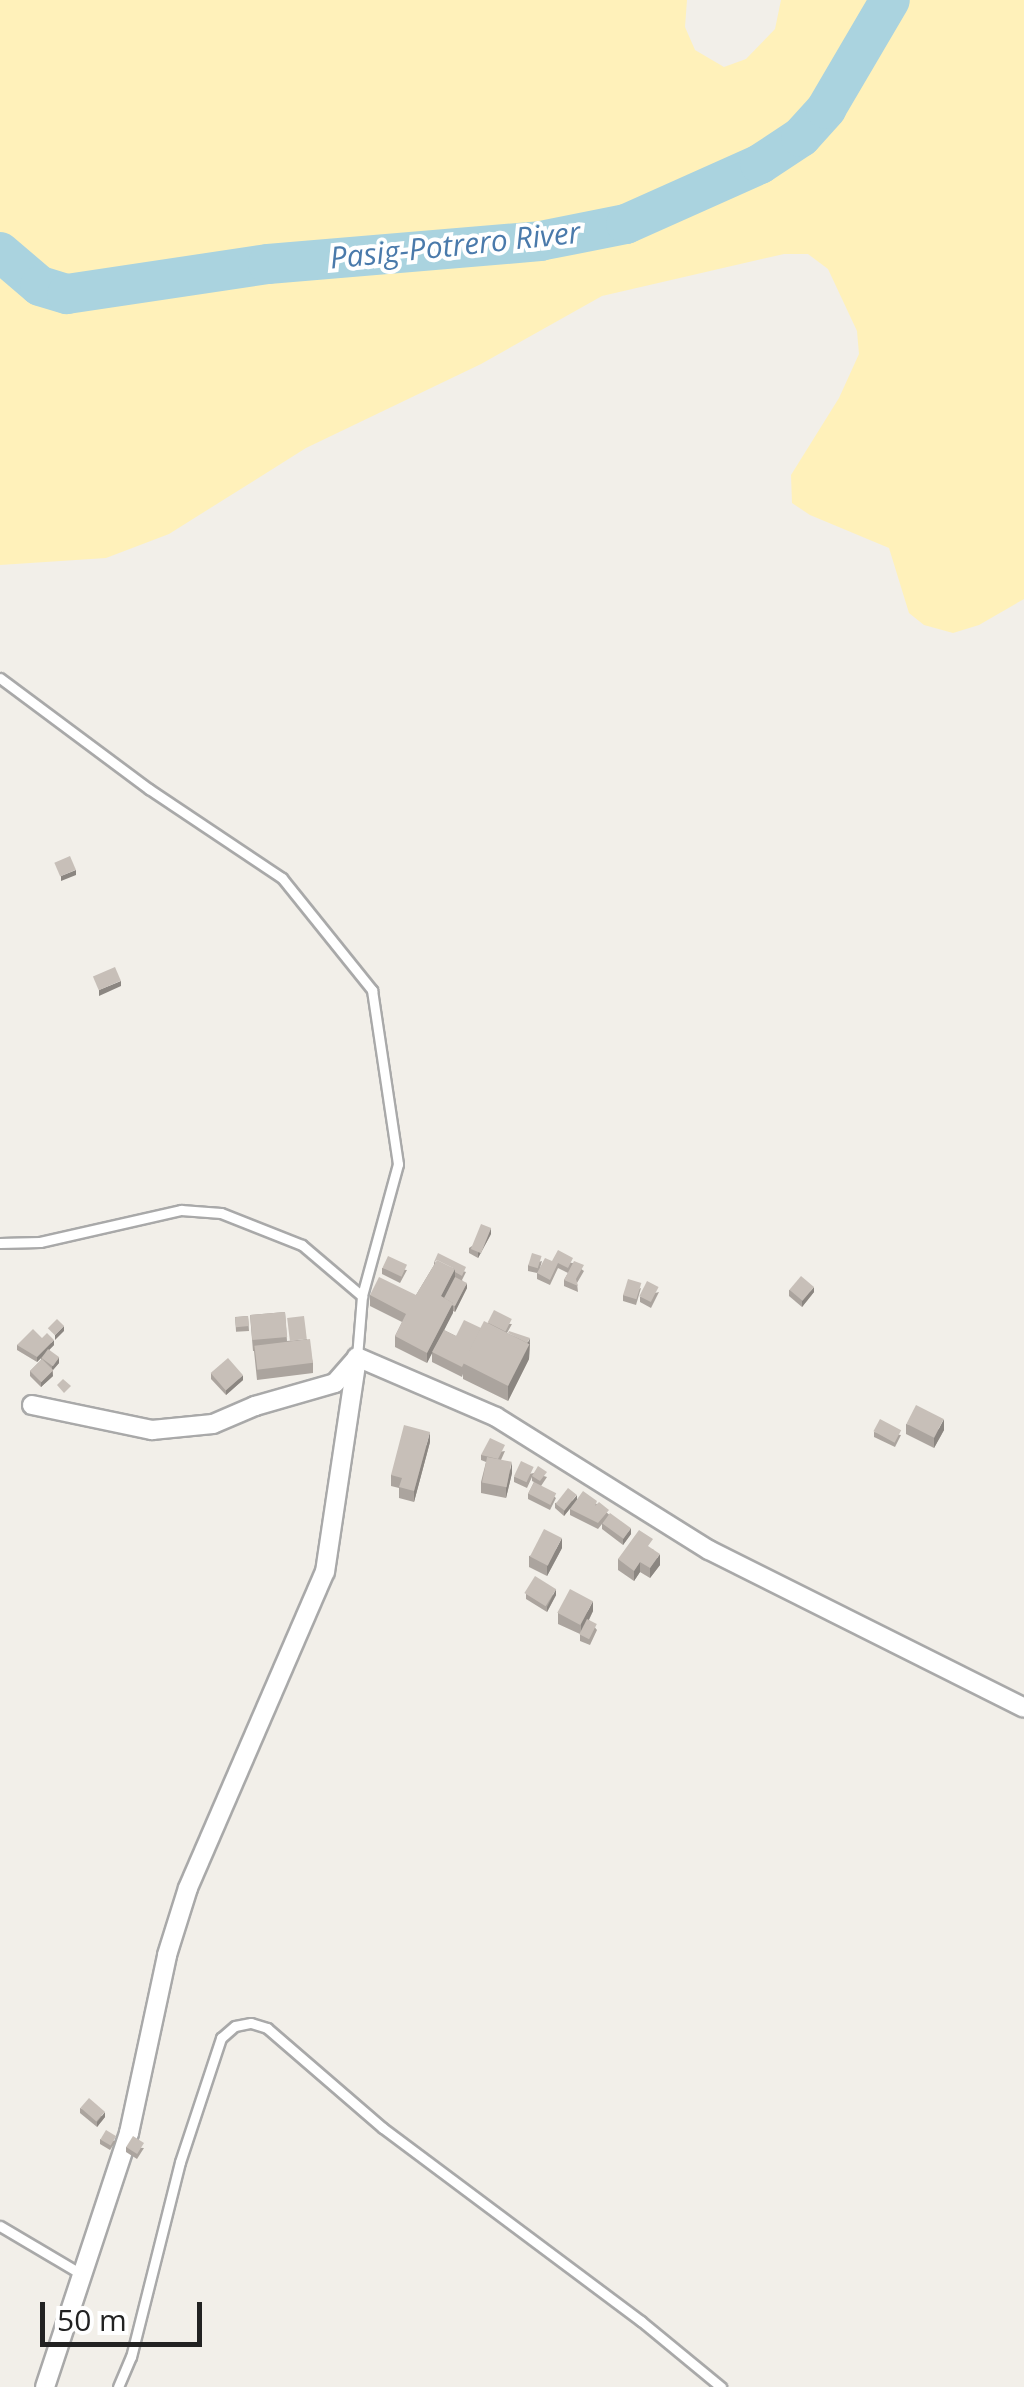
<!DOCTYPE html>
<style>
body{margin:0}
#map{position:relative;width:1024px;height:2387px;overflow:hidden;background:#f2efe9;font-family:"Open Sans",sans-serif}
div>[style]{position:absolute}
.sand>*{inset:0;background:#fff1ba}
.river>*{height:40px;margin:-20px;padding:0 20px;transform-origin:20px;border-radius:20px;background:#aad3df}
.roads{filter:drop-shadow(2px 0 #a9a9a9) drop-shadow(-2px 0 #a9a9a9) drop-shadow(0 2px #a9a9a9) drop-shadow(0 -2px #a9a9a9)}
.lane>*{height:9px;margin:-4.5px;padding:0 4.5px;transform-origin:4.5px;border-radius:4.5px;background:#fff}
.street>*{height:18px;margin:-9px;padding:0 9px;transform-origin:9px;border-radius:9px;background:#fff}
.wall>*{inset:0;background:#aba49e;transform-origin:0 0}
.shaded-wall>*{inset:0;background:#8b8681}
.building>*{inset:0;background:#c7bfb8;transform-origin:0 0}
span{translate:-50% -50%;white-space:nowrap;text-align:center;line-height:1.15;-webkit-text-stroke:8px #fff;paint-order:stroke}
.water-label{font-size:30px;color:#4a7aab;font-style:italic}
.scale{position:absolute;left:40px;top:2302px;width:162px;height:45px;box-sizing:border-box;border:5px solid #222;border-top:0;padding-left:12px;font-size:30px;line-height:35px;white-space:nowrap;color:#222;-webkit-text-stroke:8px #fff;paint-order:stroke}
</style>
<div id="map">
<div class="sand">
<i style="clip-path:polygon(0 0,687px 0,685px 27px,695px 50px,724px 67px,746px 59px,775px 29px,781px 0,1024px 0,1024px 599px,979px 625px,953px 633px,924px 625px,909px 613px,889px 548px,810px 515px,792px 503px,791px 475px,839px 398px,859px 354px,857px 331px,828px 269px,808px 254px,784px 254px,602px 296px,481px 364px,306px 448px,169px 534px,106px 558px,0 565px)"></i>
</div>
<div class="river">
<i style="left:0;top:252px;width:52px;rotate:40.4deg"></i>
<i style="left:40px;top:286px;width:28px;rotate:17deg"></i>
<i style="left:67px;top:294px;width:203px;rotate:-8.5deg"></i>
<i style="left:268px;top:264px;width:273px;rotate:-4.8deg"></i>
<i style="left:540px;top:241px;width:88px;rotate:-11.2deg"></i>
<i style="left:626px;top:224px;width:147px;rotate:-24.1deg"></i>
<i style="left:760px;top:164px;width:49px;rotate:-33.4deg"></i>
<i style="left:801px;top:137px;width:38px;rotate:-48deg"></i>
<i style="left:826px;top:109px;width:126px;rotate:-59.6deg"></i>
</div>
<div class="roads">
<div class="lane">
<i style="left:0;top:678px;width:186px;rotate:36.7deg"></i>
<i style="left:149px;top:789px;width:160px;rotate:33.8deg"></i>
<i style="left:282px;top:878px;width:144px;rotate:51.2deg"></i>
<i style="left:372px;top:990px;width:176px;rotate:81.5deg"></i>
<i style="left:398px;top:1164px;width:137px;rotate:105.3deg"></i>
<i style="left:362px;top:1296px;width:61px;rotate:94.7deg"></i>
<i style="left:0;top:1243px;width:40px;rotate:-1.4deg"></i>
<i style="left:40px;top:1242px;width:145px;rotate:-12.8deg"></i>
<i style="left:181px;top:1210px;width:40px;rotate:4.3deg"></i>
<i style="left:221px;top:1213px;width:87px;rotate:21.6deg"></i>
<i style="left:302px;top:1245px;width:79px;rotate:40.4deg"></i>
<i style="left:0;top:2226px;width:96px;rotate:30.6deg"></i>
<i style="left:118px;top:2387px;width:33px;rotate:-67deg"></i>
<i style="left:131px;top:2357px;width:201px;rotate:-75.9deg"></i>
<i style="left:180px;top:2162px;width:131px;rotate:-71.7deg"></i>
<i style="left:221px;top:2038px;width:18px;rotate:-41deg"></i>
<i style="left:235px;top:2026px;width:16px;rotate:-11deg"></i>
<i style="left:251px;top:2023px;width:17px;rotate:17deg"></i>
<i style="left:267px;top:2028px;width:153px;rotate:40.8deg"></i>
<i style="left:383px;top:2128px;width:322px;rotate:36.8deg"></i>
<i style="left:641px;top:2321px;width:104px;rotate:39.5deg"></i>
</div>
<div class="street">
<i style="left:357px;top:1357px;width:151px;rotate:23.3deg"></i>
<i style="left:496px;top:1417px;width:251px;rotate:32deg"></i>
<i style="left:709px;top:1550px;width:352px;rotate:26.6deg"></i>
<i style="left:32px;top:1405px;width:123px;rotate:11.8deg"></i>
<i style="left:152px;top:1430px;width:61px;rotate:-5.6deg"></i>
<i style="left:213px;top:1424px;width:46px;rotate:-23.2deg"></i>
<i style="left:255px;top:1406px;width:83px;rotate:-16deg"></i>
<i style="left:335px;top:1383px;width:33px;rotate:-49deg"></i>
<i style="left:45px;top:2387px;width:268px;rotate:-71.7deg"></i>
<i style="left:129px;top:2133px;width:182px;rotate:-77.9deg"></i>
<i style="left:167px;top:1955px;width:70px;rotate:-72.6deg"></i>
<i style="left:188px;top:1888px;width:344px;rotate:-66.6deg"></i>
<i style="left:325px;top:1572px;width:217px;rotate:-81.5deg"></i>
</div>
</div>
<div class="wall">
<i style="clip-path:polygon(491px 1234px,478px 1258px,469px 1253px,469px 1248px)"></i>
<i style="clip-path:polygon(542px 1261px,540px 1268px,552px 1261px,573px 1263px,584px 1271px,577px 1283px,578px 1292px,564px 1286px,564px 1280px,568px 1273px,558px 1268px,550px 1285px,537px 1279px,537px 1273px,528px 1271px,528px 1265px)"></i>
<i style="clip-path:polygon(434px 1262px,466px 1272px,462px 1280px,467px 1288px,455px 1312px,453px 1311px,444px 1330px,456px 1336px,481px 1328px,488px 1323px,512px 1324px,507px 1333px,530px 1343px,529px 1359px,508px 1401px,463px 1379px,463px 1374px,462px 1377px,432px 1362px,432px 1352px,427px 1363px,395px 1347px,395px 1336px,402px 1322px,370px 1306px,370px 1295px,416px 1295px,434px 1265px)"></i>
<i style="clip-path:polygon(382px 1268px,407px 1270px,400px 1283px,382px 1274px)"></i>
<i style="clip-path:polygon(641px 1288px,636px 1305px,623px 1301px,623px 1295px)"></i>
<i style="clip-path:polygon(789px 1290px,814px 1292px,802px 1307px,789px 1296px)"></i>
<i style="clip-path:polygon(659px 1292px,651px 1308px,640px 1302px,640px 1297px)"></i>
<i style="clip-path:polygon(285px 1312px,287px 1341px,307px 1339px,313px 1363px,313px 1373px,257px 1380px,254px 1351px,253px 1351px,250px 1315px)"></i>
<i style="left:248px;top:1316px;width:15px;height:13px;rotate:86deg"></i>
<i style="clip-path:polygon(42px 1338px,54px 1345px,49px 1350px,59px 1363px,53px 1370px,53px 1376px,41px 1387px,30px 1376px,30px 1371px,41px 1360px,41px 1358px,37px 1362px,17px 1350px,17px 1345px)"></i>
<i style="clip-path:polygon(211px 1373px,243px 1380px,226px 1395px,211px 1379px)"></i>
<i style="clip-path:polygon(906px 1424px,944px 1430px,934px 1448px,906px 1434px)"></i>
<i style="clip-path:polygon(874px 1432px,901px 1435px,895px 1447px,874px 1437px)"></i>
<i style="clip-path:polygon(430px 1442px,414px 1502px,399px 1498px,399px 1488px,391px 1486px,391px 1475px)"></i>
<i style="clip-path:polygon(505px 1451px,501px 1460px,512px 1473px,506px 1498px,481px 1493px,481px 1482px,486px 1462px,481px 1460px,481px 1455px)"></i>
<i style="clip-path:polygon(534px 1473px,547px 1477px,541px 1486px,556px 1498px,550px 1510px,528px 1499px,528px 1494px,534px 1482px,532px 1481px,532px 1477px,527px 1488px,514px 1482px,514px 1477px)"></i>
<i style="clip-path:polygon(577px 1500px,597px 1504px,631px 1534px,623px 1545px,602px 1529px,602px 1524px,598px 1529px,570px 1515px,570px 1509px,575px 1502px,564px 1516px,555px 1508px,555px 1503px)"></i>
<i style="clip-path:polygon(562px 1548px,547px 1576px,529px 1567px,529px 1556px)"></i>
<i style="clip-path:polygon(653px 1549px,660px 1565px,650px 1578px,640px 1572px,634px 1581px,618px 1570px,618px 1559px)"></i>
<i style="clip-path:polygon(526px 1594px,556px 1595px,547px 1612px,526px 1599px)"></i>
<i style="clip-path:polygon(593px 1611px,589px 1620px,597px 1630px,590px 1645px,580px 1641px,580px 1634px,558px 1624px,558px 1613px)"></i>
<i style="clip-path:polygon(80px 2108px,105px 2117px,97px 2127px,80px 2113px)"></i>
<i style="clip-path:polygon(100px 2139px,116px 2141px,110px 2150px,100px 2144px)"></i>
<i style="clip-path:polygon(126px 2147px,144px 2148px,137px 2159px,126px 2152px)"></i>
</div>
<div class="shaded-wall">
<i style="clip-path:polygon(76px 870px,76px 875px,61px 881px,61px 876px)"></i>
<i style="clip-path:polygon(121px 981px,121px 986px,99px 996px,99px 990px)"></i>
<i style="clip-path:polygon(491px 1228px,491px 1234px,478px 1258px,478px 1253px)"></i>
<i style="clip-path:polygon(455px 1269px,455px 1279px,444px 1301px,441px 1296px)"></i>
<i style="clip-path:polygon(467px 1283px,467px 1288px,455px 1312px,455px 1306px)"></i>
<i style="clip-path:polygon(814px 1287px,814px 1292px,802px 1307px,802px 1301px)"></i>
<i style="clip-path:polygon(453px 1303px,453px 1313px,427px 1363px,427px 1353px)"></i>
<i style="clip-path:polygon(64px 1326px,64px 1331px,55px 1340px,55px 1335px)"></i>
<i style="clip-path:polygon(530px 1338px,529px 1359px,508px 1401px,508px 1385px)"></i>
<i style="clip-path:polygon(54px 1340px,54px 1345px,37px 1362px,37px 1357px)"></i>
<i style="clip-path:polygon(59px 1357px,59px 1363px,52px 1371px,53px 1376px,41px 1387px,41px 1382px,52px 1371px,52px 1366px)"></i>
<i style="clip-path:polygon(243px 1375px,243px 1380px,226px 1395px,226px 1390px)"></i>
<i style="clip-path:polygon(944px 1419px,944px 1430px,934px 1448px,934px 1438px)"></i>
<i style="clip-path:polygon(430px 1432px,430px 1442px,414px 1502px,414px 1491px)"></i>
<i style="clip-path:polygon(512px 1462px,512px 1473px,506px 1498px,506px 1488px)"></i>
<i style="clip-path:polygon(577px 1495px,577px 1500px,564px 1516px,564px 1511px)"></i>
<i style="clip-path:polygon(631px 1528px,631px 1534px,623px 1545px,623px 1539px)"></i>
<i style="clip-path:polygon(562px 1538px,562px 1548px,547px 1576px,547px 1566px)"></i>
<i style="clip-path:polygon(660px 1554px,660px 1565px,650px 1578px,650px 1568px)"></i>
<i style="clip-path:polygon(640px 1562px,640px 1572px,634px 1581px,634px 1571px)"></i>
<i style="clip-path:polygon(556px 1589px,556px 1595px,547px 1612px,547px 1607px)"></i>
<i style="clip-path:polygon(593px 1601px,593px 1611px,581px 1635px,581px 1624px)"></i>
<i style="clip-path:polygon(105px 2112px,105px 2117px,97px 2127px,97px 2122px)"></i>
</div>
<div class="building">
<i style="left:70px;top:856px;width:15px;height:17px;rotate:67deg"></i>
<i style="left:115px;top:967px;width:15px;height:24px;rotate:67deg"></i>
<i style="left:481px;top:1224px;width:11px;height:27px;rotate:22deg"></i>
<i style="clip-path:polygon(558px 1250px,573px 1258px,568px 1268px,558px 1263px,550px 1280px,537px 1273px,545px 1258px,552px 1261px)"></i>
<i style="clip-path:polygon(438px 1253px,466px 1267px,462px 1276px,455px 1272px,455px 1269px,437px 1260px,435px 1262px,434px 1262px)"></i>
<i style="left:532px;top:1253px;width:10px;height:13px;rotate:17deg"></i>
<i style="left:388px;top:1256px;width:21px;height:13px;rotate:25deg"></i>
<i style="clip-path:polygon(437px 1260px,455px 1269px,441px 1296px,453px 1303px,427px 1353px,395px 1336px,406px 1314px,370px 1295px,379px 1277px,416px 1295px)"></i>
<i style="clip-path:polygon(574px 1261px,584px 1265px,576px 1279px,578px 1286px,564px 1280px)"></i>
<i style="left:801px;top:1276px;width:17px;height:18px;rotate:40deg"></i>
<i style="clip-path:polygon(455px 1277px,467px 1283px,455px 1306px,451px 1305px,453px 1303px,444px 1298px)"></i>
<i style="left:628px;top:1279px;width:14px;height:17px;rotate:17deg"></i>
<i style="left:647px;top:1281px;width:13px;height:17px;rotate:27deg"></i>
<i style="left:494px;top:1310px;width:20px;height:14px;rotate:27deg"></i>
<i style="left:285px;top:1312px;width:25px;height:35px;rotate:85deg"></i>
<i style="left:248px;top:1316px;width:10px;height:13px;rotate:84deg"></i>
<i style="left:304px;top:1316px;width:23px;height:17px;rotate:83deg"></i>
<i style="left:57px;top:1319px;width:10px;height:13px;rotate:45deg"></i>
<i style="clip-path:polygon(464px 1320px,481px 1328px,462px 1367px,432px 1352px,444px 1330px,456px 1336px)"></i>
<i style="left:484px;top:1321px;width:51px;height:47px;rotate:27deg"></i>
<i style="clip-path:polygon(33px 1329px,42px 1338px,47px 1333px,54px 1340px,37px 1357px,17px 1345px)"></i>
<i style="clip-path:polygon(509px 1331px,530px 1338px,527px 1343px,508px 1333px)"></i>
<i style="left:310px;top:1339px;width:24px;height:56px;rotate:83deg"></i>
<i style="left:48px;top:1349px;width:14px;height:11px;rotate:36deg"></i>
<i style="left:228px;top:1358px;width:23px;height:23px;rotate:49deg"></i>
<i style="left:42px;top:1359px;width:16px;height:17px;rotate:45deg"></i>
<i style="clip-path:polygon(63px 1379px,71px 1386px,64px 1393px,57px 1385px)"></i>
<i style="left:916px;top:1405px;width:31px;height:21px;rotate:27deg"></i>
<i style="left:880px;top:1419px;width:24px;height:14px;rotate:28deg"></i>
<i style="clip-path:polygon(404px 1425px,430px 1432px,414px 1491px,399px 1487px,402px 1478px,391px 1475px)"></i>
<i style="clip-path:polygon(490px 1438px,505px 1445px,498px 1459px,481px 1455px)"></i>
<i style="left:487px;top:1457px;width:25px;height:26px;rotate:11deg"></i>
<i style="left:521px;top:1461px;width:14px;height:17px;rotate:25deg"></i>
<i style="clip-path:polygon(538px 1466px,547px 1472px,540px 1481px,532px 1476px)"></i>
<i style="left:534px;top:1482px;width:25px;height:13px;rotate:27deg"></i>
<i style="left:568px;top:1488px;width:11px;height:20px;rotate:38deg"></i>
<i style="clip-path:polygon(583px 1491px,597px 1501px,595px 1506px,599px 1502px,609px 1510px,598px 1523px,570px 1509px)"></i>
<i style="left:610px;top:1513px;width:26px;height:13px;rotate:36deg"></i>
<i style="left:544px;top:1529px;width:20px;height:31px;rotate:27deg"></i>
<i style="clip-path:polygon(639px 1530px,653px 1539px,648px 1546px,660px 1554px,650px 1568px,640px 1562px,634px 1571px,618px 1559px)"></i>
<i style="left:535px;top:1576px;width:25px;height:20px;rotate:32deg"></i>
<i style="left:570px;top:1589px;width:26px;height:27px;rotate:28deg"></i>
<i style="left:587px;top:1619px;width:11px;height:17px;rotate:27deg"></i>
<i style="left:89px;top:2098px;width:21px;height:13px;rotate:41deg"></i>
<i style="left:106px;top:2130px;width:12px;height:11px;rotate:31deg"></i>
<i style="left:133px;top:2136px;width:13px;height:13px;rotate:32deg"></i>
</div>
<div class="water-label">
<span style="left:455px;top:245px;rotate:-6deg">Pasig-Potrero River</span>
</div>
<div class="scale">50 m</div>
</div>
